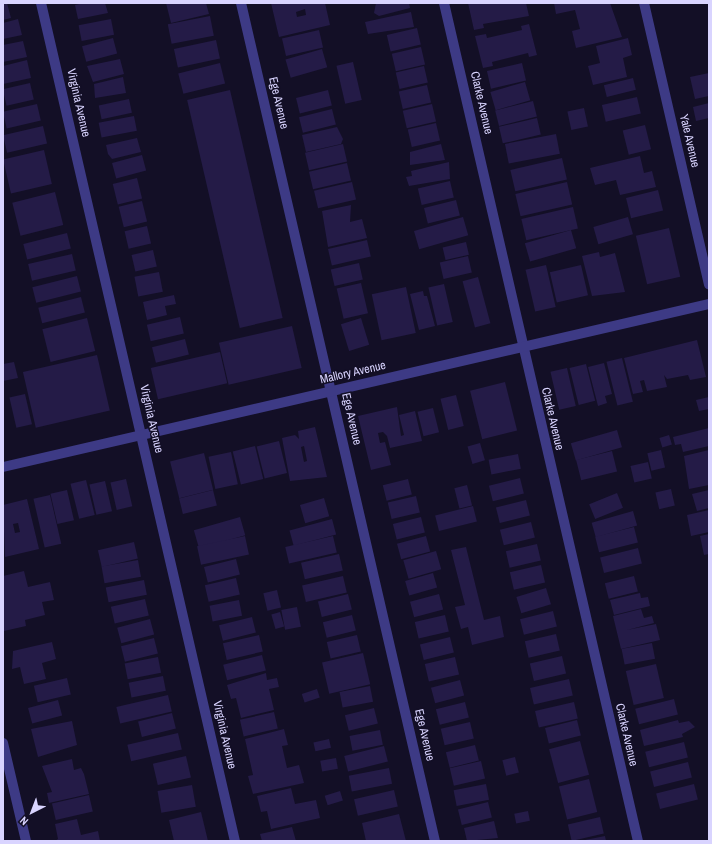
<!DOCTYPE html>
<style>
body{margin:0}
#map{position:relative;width:712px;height:844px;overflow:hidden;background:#130f26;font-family:"Archivo Narrow",sans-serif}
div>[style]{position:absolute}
.building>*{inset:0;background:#241b47;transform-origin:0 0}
.minor>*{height:10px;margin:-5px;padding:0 5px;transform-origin:5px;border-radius:5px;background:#3d3a85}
.tertiary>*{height:10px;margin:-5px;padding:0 5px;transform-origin:5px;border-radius:5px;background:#3d3a85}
span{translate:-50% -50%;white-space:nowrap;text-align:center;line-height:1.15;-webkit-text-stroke:3px #130f26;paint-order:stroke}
.street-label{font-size:12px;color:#d9d4ff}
.frame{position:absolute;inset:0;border:4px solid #d9d4ff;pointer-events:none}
.north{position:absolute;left:12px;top:792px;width:40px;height:40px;-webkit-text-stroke:3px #130f26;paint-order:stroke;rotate:222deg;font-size:11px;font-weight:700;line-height:16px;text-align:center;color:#d9d4ff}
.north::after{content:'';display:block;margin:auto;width:14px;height:18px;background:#d9d4ff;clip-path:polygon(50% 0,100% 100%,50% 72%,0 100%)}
</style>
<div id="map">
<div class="building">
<i style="clip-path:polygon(3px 3px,7px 3px,11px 18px,3px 20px)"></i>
<i style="clip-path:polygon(84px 3px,105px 3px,108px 13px,78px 19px,75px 5px)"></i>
<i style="clip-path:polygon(166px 3px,206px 3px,209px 14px,171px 23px)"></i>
<i style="clip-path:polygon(evenodd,271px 3px,325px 3px,330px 25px,279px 37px,271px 3px,305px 9px,306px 15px,297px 17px,296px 12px,305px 9px)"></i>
<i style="clip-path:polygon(376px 3px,409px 3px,410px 8px,379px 16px,374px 13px)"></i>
<i style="clip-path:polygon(468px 3px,526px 3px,529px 16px,483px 24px,484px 28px,474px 30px)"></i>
<i style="clip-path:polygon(554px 3px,610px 3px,622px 37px,576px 48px,572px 31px,580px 29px,575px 10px,556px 14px)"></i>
<i style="clip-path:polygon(411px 12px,414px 27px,368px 34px,365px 22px)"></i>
<i style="left:210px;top:16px;width:20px;height:43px;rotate:79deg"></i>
<i style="clip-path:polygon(18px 19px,22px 35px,3px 39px,3px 23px)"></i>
<i style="left:111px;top:19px;width:16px;height:33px;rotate:79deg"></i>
<i style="clip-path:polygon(529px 24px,537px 55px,529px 57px,528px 53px,492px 62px,493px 66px,483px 68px,475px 36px,486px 34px,487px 38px,522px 30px,521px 26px)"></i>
<i style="left:417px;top:28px;width:17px;height:31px;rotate:77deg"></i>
<i style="left:319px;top:30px;width:18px;height:38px;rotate:77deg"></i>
<i style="left:113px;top:38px;width:16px;height:32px;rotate:75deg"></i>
<i style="clip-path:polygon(628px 38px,632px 55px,623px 58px,627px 77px,593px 85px,588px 66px,600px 63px,596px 46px)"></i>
<i style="left:216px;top:40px;width:19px;height:43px;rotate:78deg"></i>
<i style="clip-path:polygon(23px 41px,27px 57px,3px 62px,3px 45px)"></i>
<i style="left:421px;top:47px;width:18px;height:30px;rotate:77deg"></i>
<i style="left:322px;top:49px;width:19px;height:38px;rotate:74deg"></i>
<i style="clip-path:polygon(120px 59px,124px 74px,93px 82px,87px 66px)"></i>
<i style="clip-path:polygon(27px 60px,31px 78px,3px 84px,3px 66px)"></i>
<i style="left:353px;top:62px;width:39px;height:17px;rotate:77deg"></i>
<i style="left:220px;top:63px;width:21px;height:43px;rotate:76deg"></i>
<i style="left:522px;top:63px;width:18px;height:36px;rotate:77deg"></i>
<i style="left:424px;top:66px;width:17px;height:29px;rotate:77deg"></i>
<i style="clip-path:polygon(709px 73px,709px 96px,695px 99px,690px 77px)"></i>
<i style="clip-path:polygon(123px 77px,126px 93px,95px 98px,94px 84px)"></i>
<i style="left:633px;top:78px;width:12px;height:30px;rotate:76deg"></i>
<i style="left:525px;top:82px;width:19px;height:36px;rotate:74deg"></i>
<i style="left:30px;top:83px;width:17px;height:28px;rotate:77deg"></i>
<i style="left:427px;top:85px;width:18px;height:29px;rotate:77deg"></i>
<i style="left:230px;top:90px;width:234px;height:44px;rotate:77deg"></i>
<i style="left:328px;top:90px;width:16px;height:33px;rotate:76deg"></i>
<i style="left:637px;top:97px;width:17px;height:36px;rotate:77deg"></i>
<i style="left:129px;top:99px;width:14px;height:31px;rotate:78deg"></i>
<i style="left:533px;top:101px;width:16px;height:39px;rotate:76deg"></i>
<i style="clip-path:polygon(709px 103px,709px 118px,696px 121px,693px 107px)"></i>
<i style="left:37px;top:104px;width:17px;height:35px;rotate:77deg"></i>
<i style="left:432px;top:104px;width:18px;height:30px;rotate:77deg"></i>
<i style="left:584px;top:108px;width:19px;height:17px;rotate:78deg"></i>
<i style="left:332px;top:109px;width:16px;height:34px;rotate:76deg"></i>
<i style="left:134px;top:116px;width:15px;height:36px;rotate:79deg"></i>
<i style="left:537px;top:118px;width:17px;height:39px;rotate:77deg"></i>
<i style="left:436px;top:123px;width:18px;height:29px;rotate:77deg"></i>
<i style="left:645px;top:125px;width:25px;height:23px;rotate:76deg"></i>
<i style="left:43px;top:126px;width:18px;height:41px;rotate:77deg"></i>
<i style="clip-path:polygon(337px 127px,343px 139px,341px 144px,306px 152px,302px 135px)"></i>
<i style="left:556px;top:134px;width:20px;height:52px;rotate:79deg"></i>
<i style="clip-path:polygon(137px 138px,141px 152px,112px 159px,108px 154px,106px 145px)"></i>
<i style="left:343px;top:144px;width:18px;height:39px;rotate:77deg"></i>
<i style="clip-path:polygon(441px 144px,445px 160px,410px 165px,410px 152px)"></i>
<i style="left:44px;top:150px;width:35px;height:42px;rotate:77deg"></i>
<i style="left:142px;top:155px;width:16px;height:31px;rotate:75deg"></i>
<i style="clip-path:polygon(640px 156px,644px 173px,652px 171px,656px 187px,620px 195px,616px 180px,595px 185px,590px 168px)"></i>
<i style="left:562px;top:158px;width:22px;height:53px;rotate:77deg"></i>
<i style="clip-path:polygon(449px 162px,450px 179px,409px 186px,406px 177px,412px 176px,411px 171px)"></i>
<i style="left:347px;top:163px;width:18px;height:39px;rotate:77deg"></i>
<i style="left:137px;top:178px;width:21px;height:25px;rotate:76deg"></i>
<i style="left:450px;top:181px;width:17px;height:33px;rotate:77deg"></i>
<i style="left:352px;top:182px;width:18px;height:39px;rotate:77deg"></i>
<i style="left:567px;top:182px;width:23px;height:53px;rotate:77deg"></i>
<i style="left:658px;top:190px;width:21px;height:33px;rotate:76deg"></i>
<i style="left:55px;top:192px;width:34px;height:44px;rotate:76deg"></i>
<i style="left:456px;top:200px;width:16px;height:33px;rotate:76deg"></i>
<i style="left:142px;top:201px;width:21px;height:24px;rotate:76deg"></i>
<i style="clip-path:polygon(351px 205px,350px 222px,362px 219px,367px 238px,328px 247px,322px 211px)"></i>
<i style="left:573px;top:207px;width:22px;height:53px;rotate:77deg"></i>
<i style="left:463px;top:217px;width:19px;height:51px;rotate:74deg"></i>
<i style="left:628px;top:217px;width:18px;height:36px;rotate:74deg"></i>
<i style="left:147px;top:226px;width:18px;height:23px;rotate:77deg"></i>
<i style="left:669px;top:228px;width:50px;height:34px;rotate:77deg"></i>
<i style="left:571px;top:230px;width:19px;height:48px;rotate:74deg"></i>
<i style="left:67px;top:233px;width:16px;height:45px;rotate:76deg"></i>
<i style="left:367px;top:240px;width:17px;height:40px;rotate:77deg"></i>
<i style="left:466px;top:242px;width:13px;height:24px;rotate:77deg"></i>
<i style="left:153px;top:250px;width:17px;height:22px;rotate:77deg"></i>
<i style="clip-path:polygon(599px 252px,600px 257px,615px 253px,625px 292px,592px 296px,582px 256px)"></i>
<i style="left:72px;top:254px;width:17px;height:45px;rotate:77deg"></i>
<i style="left:468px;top:256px;width:17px;height:29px;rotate:77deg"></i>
<i style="left:359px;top:263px;width:17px;height:29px;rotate:77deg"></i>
<i style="left:546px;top:265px;width:43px;height:21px;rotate:77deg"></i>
<i style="left:581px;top:265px;width:31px;height:32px;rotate:77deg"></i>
<i style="left:159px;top:272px;width:20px;height:25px;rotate:79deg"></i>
<i style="left:77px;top:276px;width:16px;height:46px;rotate:76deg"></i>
<i style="left:478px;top:277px;width:48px;height:16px;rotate:75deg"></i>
<i style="left:361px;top:283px;width:31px;height:25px;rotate:77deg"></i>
<i style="left:444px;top:284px;width:39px;height:16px;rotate:77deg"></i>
<i style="left:406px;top:287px;width:47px;height:35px;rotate:78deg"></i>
<i style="clip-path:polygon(423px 291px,424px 296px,427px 296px,435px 326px,419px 330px,410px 294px)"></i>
<i style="clip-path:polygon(174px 295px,176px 304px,165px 306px,167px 315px,147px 320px,143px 302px)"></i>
<i style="left:81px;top:297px;width:16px;height:44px;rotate:76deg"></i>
<i style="left:180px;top:317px;width:17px;height:34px;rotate:77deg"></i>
<i style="left:87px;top:318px;width:34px;height:46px;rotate:76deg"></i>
<i style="left:361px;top:318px;width:28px;height:21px;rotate:73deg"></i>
<i style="left:292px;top:326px;width:43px;height:75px;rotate:77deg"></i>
<i style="left:185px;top:339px;width:16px;height:34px;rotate:76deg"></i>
<i style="clip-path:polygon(697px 340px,706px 377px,690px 380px,688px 375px,667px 379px,664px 375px,667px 387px,647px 391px,644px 380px,640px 381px,643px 392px,633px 394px,624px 358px)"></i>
<i style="left:220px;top:352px;width:32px;height:71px;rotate:77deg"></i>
<i style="left:97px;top:355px;width:57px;height:76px;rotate:77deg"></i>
<i style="left:622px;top:358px;width:45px;height:16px;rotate:76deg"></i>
<i style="clip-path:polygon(14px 362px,18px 378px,3px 381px,3px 364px)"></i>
<i style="clip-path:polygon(604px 363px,612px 394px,605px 396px,607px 403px,598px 406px,588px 367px)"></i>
<i style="left:586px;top:364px;width:38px;height:17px;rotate:76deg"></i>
<i style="left:567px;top:368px;width:39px;height:17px;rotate:77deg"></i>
<i style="left:505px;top:382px;width:50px;height:36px;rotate:76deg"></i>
<i style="left:25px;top:394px;width:31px;height:16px;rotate:77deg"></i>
<i style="left:456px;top:395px;width:32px;height:16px;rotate:76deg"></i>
<i style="clip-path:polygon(709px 397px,709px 409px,699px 411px,696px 400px)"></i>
<i style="clip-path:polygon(397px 407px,401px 436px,404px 435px,399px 415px,415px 411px,422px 441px,390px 448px,387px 436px,383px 432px,378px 433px,380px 443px,385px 442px,391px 465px,371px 470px,358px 416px)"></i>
<i style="left:433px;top:408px;width:25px;height:16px;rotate:76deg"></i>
<i style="clip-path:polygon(evenodd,315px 427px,327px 477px,290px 481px,282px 438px,295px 435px,299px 439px,298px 431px,315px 427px,304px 446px,307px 461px,304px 462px,301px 447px,304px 446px)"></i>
<i style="clip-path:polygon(709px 428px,709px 446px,683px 452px,681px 444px,675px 445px,673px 437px)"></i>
<i style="left:617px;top:430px;width:18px;height:48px;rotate:74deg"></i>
<i style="left:669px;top:435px;width:10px;height:10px;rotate:73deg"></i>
<i style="left:279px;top:441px;width:33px;height:23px;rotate:76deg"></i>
<i style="left:480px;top:443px;width:18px;height:13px;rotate:74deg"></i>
<i style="left:255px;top:446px;width:34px;height:23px;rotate:76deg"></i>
<i style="left:661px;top:450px;width:18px;height:14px;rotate:77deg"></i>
<i style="clip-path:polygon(709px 450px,709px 485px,689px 489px,684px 456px)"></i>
<i style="left:612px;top:451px;width:21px;height:37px;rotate:76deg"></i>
<i style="left:231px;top:452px;width:33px;height:23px;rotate:78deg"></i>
<i style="left:204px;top:453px;width:38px;height:35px;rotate:76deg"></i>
<i style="left:518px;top:454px;width:15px;height:30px;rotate:79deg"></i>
<i style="left:648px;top:462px;width:17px;height:18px;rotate:77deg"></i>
<i style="left:520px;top:478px;width:16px;height:32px;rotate:76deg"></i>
<i style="left:126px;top:479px;width:28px;height:16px;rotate:77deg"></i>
<i style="left:408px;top:479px;width:16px;height:26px;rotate:76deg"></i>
<i style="left:86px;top:480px;width:36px;height:16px;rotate:76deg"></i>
<i style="left:105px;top:481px;width:31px;height:16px;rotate:77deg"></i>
<i style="left:467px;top:485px;width:21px;height:13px;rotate:76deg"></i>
<i style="left:671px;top:489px;width:17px;height:16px;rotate:77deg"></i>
<i style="left:67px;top:490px;width:31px;height:17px;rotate:77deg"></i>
<i style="left:213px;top:490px;width:16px;height:35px;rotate:76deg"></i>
<i style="clip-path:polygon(709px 490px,709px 508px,697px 511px,692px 494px)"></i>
<i style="left:617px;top:493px;width:16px;height:30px;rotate:68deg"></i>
<i style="left:50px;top:495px;width:50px;height:17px;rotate:77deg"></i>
<i style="left:416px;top:496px;width:17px;height:29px;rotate:77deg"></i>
<i style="left:324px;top:498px;width:19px;height:25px;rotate:74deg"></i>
<i style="clip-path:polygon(evenodd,27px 499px,39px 549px,5px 557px,3px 505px,27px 499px,18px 523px,20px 532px,15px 533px,13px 524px,18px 523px)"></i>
<i style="left:526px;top:500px;width:16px;height:31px;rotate:76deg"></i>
<i style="left:473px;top:506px;width:16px;height:39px;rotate:76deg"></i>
<i style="clip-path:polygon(709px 510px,709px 532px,691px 536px,687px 515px)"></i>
<i style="left:633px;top:511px;width:15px;height:43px;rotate:74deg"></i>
<i style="left:240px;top:517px;width:19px;height:48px;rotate:74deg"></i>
<i style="left:421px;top:517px;width:16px;height:29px;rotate:76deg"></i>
<i style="left:332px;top:519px;width:16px;height:44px;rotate:75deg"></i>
<i style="left:531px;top:522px;width:16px;height:32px;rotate:76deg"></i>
<i style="left:634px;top:527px;width:16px;height:40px;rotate:76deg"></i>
<i style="clip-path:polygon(709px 534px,709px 554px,704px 555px,700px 536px)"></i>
<i style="left:245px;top:536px;width:19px;height:49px;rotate:78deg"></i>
<i style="left:333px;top:536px;width:17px;height:49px;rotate:77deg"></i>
<i style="left:426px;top:536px;width:16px;height:30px;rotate:75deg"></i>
<i style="left:134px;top:542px;width:17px;height:37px;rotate:77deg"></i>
<i style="left:537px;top:544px;width:17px;height:32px;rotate:77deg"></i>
<i style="clip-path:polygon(466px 547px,484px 620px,500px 616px,504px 637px,472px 645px,468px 627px,461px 629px,455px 607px,465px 605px,451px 550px)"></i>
<i style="left:638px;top:548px;width:16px;height:39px;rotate:76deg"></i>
<i style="left:436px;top:551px;width:19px;height:34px;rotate:74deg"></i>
<i style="left:339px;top:554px;width:17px;height:39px;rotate:77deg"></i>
<i style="left:236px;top:559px;width:16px;height:33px;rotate:76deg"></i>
<i style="left:138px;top:560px;width:17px;height:37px;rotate:80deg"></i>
<i style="left:541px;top:565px;width:18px;height:32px;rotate:77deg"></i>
<i style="clip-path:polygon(24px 571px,28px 587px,50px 582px,54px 600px,42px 602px,45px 615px,25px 620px,26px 626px,4px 631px,3px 576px)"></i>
<i style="left:433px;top:573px;width:15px;height:29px;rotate:74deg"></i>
<i style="left:343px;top:576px;width:17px;height:42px;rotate:77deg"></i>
<i style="left:634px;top:576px;width:16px;height:30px;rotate:76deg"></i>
<i style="left:236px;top:578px;width:17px;height:32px;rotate:77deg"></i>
<i style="left:144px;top:580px;width:15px;height:39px;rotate:79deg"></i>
<i style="left:546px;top:588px;width:17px;height:31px;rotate:73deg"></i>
<i style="left:277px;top:590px;width:18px;height:14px;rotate:77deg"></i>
<i style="clip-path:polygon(640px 593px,641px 598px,648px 597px,650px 606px,614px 615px,610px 600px)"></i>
<i style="left:348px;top:594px;width:16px;height:31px;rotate:76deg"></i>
<i style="left:439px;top:594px;width:16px;height:30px;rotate:75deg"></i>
<i style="left:145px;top:599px;width:17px;height:35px;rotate:77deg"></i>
<i style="left:239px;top:600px;width:16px;height:30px;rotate:79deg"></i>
<i style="left:297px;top:607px;width:20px;height:16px;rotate:79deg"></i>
<i style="clip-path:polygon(641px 609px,644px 618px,652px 616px,654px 623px,627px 630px,656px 624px,660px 640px,621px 649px,613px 616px)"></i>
<i style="left:553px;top:611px;width:16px;height:34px;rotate:76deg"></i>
<i style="left:280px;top:612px;width:15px;height:9px;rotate:74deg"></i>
<i style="left:352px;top:615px;width:16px;height:30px;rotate:76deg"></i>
<i style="left:445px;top:615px;width:17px;height:31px;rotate:77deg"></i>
<i style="left:252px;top:617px;width:16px;height:34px;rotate:76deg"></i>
<i style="left:150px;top:619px;width:16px;height:34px;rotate:75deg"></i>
<i style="left:556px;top:634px;width:17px;height:32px;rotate:77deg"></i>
<i style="left:259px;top:635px;width:17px;height:37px;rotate:77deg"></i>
<i style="left:357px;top:635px;width:17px;height:31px;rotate:77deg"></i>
<i style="left:450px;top:637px;width:16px;height:31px;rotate:76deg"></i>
<i style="left:154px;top:638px;width:16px;height:34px;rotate:76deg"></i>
<i style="clip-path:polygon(52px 642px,56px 659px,42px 663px,46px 679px,24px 684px,20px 667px,12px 669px,13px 651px)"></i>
<i style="left:652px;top:643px;width:16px;height:31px;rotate:79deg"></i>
<i style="left:363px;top:653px;width:32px;height:42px;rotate:77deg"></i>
<i style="left:262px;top:655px;width:16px;height:40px;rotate:76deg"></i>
<i style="left:562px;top:656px;width:18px;height:33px;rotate:77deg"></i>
<i style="left:158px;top:657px;width:16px;height:34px;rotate:79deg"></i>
<i style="left:455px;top:657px;width:18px;height:31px;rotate:77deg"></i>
<i style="left:656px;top:664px;width:35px;height:31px;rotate:77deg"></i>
<i style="clip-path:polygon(266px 673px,267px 680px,277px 678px,279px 687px,269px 689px,274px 710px,241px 718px,236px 698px,231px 699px,227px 685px)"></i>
<i style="left:163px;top:676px;width:15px;height:35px;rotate:79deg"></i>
<i style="left:67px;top:678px;width:17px;height:34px;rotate:77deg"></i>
<i style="left:569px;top:679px;width:17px;height:40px;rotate:77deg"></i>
<i style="left:460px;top:680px;width:16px;height:30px;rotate:75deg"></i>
<i style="left:370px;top:686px;width:16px;height:31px;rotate:79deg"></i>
<i style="left:317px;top:689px;width:9px;height:16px;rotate:72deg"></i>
<i style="left:168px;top:695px;width:17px;height:53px;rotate:77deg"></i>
<i style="left:674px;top:699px;width:16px;height:40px;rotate:76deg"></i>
<i style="left:58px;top:700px;width:16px;height:31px;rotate:75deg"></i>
<i style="left:465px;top:702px;width:16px;height:30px;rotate:76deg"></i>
<i style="left:574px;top:702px;width:17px;height:40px;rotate:77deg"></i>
<i style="left:374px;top:708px;width:16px;height:30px;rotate:76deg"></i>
<i style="left:274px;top:712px;width:17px;height:35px;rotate:77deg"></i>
<i style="left:172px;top:713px;width:16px;height:35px;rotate:76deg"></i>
<i style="left:577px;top:720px;width:16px;height:33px;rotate:76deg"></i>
<i style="clip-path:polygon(678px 720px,679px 723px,689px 721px,695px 727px,682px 734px,683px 737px,644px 746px,640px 730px)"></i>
<i style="clip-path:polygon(72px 721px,77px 745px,38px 757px,31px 729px)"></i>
<i style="left:470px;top:722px;width:17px;height:30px;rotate:77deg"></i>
<i style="clip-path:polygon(284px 729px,288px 745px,282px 746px,287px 768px,299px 765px,304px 783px,253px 794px,248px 776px,253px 775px,245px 739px)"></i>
<i style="left:380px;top:730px;width:15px;height:31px;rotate:79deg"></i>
<i style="left:178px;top:733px;width:17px;height:52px;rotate:77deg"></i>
<i style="left:329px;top:739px;width:9px;height:16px;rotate:77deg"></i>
<i style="left:580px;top:741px;width:35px;height:32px;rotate:75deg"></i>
<i style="left:684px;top:742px;width:16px;height:40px;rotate:76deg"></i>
<i style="left:475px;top:745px;width:16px;height:30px;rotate:76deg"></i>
<i style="left:384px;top:746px;width:16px;height:41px;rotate:76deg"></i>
<i style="left:186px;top:756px;width:22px;height:34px;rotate:77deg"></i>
<i style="left:515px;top:757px;width:16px;height:13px;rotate:76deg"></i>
<i style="left:336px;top:758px;width:11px;height:16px;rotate:80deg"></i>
<i style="clip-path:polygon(72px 759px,74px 770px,81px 768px,84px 774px,89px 794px,49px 803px,47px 793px,52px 792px,42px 766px)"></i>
<i style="left:481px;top:761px;width:18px;height:32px;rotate:77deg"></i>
<i style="left:688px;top:762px;width:16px;height:39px;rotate:76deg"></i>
<i style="left:389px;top:768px;width:16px;height:41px;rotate:79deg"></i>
<i style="left:589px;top:779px;width:34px;height:31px;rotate:76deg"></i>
<i style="left:486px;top:784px;width:16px;height:33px;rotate:79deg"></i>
<i style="left:694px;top:784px;width:16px;height:39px;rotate:76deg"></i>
<i style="left:192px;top:785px;width:22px;height:35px;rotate:80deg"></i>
<i style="clip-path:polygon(291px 788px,295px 804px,316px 800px,320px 818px,271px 829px,267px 811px,261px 812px,257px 796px)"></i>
<i style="left:394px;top:790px;width:17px;height:41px;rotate:77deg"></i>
<i style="left:340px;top:791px;width:10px;height:16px;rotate:73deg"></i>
<i style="left:89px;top:795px;width:17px;height:38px;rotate:77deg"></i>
<i style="left:488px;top:802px;width:16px;height:31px;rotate:76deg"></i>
<i style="left:528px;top:811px;width:10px;height:14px;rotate:79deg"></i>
<i style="clip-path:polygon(201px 812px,208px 841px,174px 841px,169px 820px)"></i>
<i style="clip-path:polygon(399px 814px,406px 841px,366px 841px,362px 823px)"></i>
<i style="left:600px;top:817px;width:17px;height:33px;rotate:77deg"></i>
<i style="clip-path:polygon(77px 819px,81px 835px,98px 831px,100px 841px,55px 841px,58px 839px,55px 824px)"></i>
<i style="clip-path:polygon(494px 821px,498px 838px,467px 841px,464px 828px)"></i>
<i style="clip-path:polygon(292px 827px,296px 841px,262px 841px,260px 834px)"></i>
<i style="clip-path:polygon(605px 836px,606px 841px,585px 841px,585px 840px)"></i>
</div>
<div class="minor">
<i style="left:41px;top:3px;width:860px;rotate:76.97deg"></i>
<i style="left:241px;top:3px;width:860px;rotate:76.97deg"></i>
<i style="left:444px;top:3px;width:860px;rotate:76.97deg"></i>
<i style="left:644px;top:3px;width:289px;rotate:77deg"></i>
<i style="left:3px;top:743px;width:101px;rotate:76.8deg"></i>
</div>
<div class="tertiary">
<i style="left:3px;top:467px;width:725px;rotate:-13deg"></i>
</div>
<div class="street-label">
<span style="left:78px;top:103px;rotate:77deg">Virginia Avenue</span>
<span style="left:278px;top:103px;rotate:77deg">Ege Avenue</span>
<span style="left:481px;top:103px;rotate:77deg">Clarke Avenue</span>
<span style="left:689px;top:141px;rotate:77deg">Yale Avenue</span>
<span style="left:353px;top:373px;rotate:-13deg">Mallory Avenue</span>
<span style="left:151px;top:419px;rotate:77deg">Virginia Avenue</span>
<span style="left:351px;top:419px;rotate:77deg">Ege Avenue</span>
<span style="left:552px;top:419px;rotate:77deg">Clarke Avenue</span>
<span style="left:224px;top:735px;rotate:77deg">Virginia Avenue</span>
<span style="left:424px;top:735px;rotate:77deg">Ege Avenue</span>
<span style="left:626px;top:735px;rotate:77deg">Clarke Avenue</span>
</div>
<div class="frame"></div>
<div class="north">N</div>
</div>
